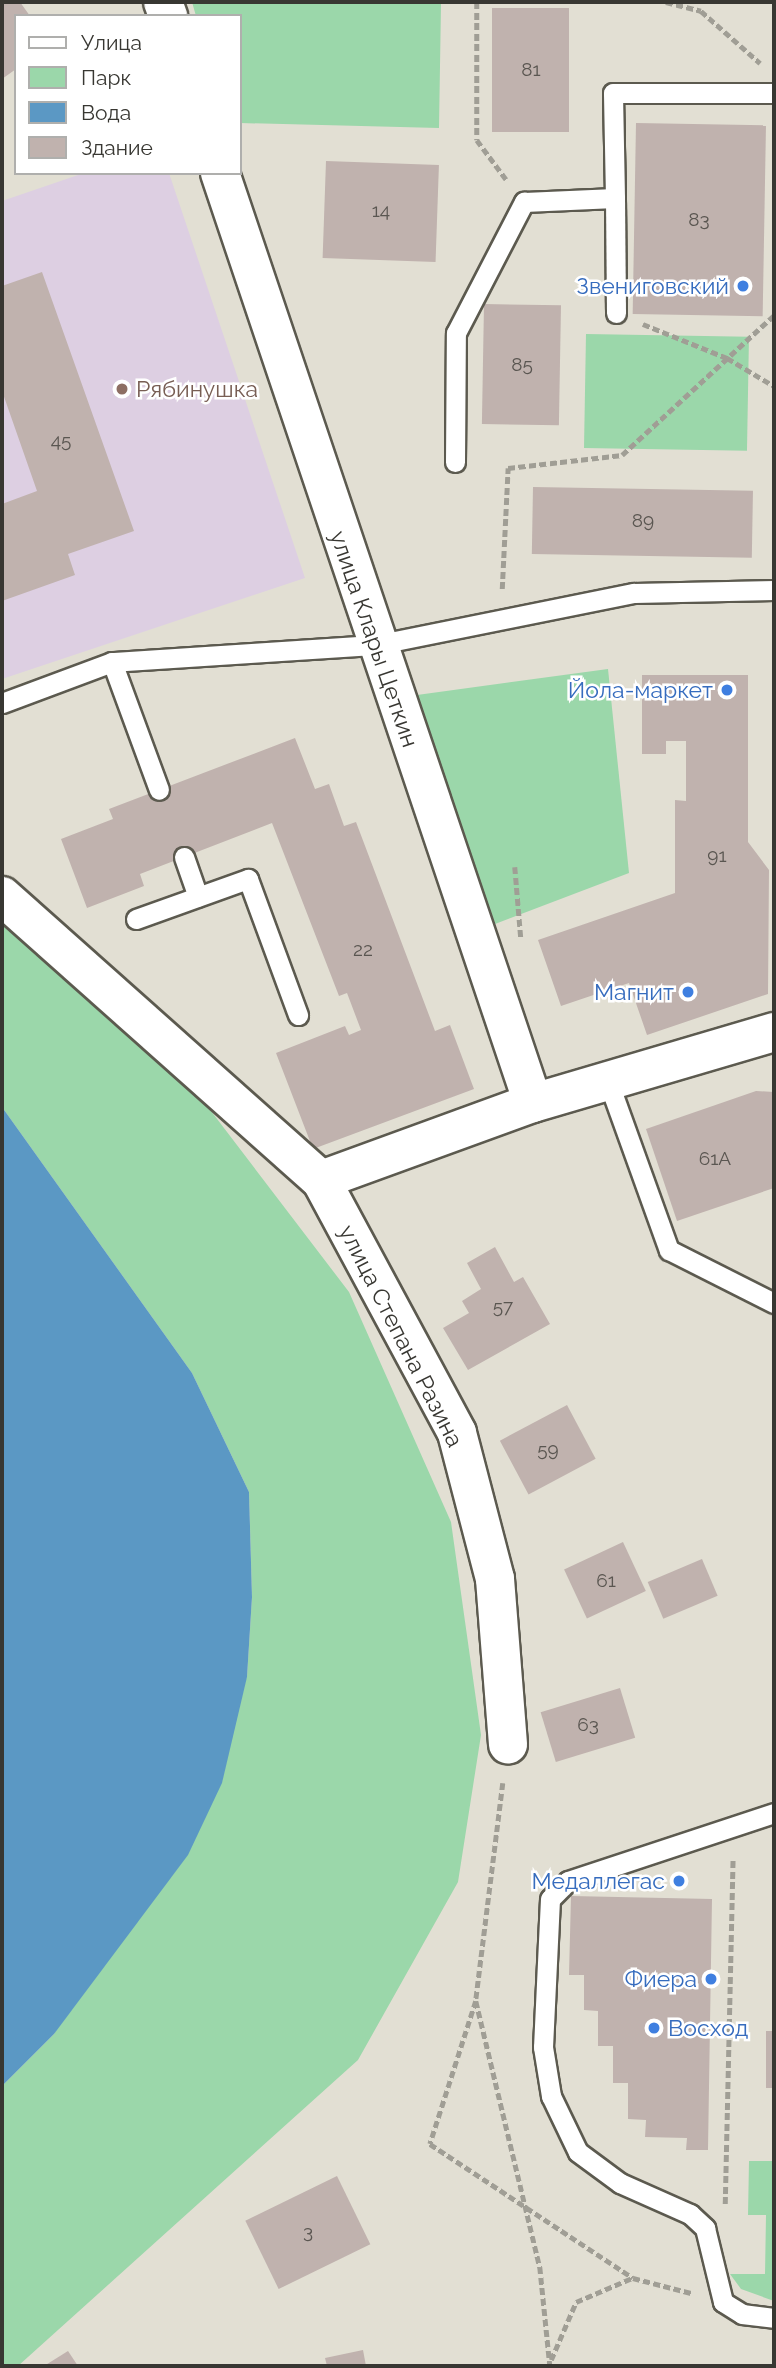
<!DOCTYPE html>
<meta charset="utf-8">
<style>
body{margin:0}
#map{position:relative;width:776px;height:2368px;overflow:hidden;background:#e2dfd3;font-family:Raleway,sans-serif}
div>[style]{position:absolute}
.education>*{inset:0;background:#ddcfe2}
.green>*{inset:0;background:#9bd7aa;transform-origin:0 0}
.water>*{inset:0;background:#5b98c4}
.building>*{inset:0;background:#c0b2ae;transform-origin:0 0}
.path>*{height:4.5px;margin-top:-2.25px;transform-origin:0;background:repeating-linear-gradient(90deg,#a09e95 0 7px,transparent 0 10.5px)}
.roads{filter:drop-shadow(2px 0 #5c5a4f) drop-shadow(-2px 0 #5c5a4f) drop-shadow(0 2px #5c5a4f) drop-shadow(0 -2px #5c5a4f)}
.lane>*{height:19px;margin:-9.5px;padding:0 9.5px;transform-origin:9.5px;border-radius:9.5px;background:#fff}
.street>*{height:38px;margin:-19px;padding:0 19px;transform-origin:19px;border-radius:19px;background:#fff}
.dots>*{width:19px;height:19px;translate:-50% -50%;box-sizing:border-box;border:4px solid #fff;border-radius:50%}
span{translate:-50% -50%;white-space:nowrap;text-align:center;line-height:1.15;-webkit-text-stroke:5px #fff;paint-order:stroke}
.number-label{font-size:19px;color:#5a5651}
.number-label span{-webkit-text-stroke-width:0}
.shop-label{font-size:23px;color:#366cbe}
.right{translate:-100% -50%;text-align:right}
.left{translate:0 -50%;text-align:left}
.education-label{font-size:23px;color:#785e54}
.street-label{font-size:23px;color:#383732}
.frame{position:absolute;inset:0;border:4px solid #383732;pointer-events:none}
.legend{position:absolute;left:14px;top:14px;width:228px;height:161px;box-sizing:border-box;background:#fff;border:2px solid #afafad;margin:0;padding:9px 12px;list-style:none;font-size:21px;color:#383732}
.legend li{display:flex;align-items:center;gap:14px;height:35px}
.legend b{width:35px;border:2px solid #afafad}
</style>
<div id="map">
<div class="education">
<i style="clip-path:polygon(84px 173px,169px 173px,305px 578px,2px 679px,2px 201px)"></i>
</div>
<div class="green">
<i style="clip-path:polygon(192px 2px,441px 4px,439px 128px,240px 123px,240px 16px,196px 16px)"></i>
<i style="left:586px;top:334px;width:163px;height:114px;rotate:1deg"></i>
<i style="clip-path:polygon(608px 669px,629px 873px,495px 924px,417px 695px)"></i>
<i style="clip-path:polygon(2px 896px,153px 1035px,349px 1292px,451px 1522px,481px 1735px,458px 1882px,358px 2060px,18px 2366px,2px 2366px,2px 2086px,54px 2034px,247px 1677px,252px 1597px,249px 1492px,192px 1373px,2px 1107px)"></i>
<i style="clip-path:polygon(749px 2161px,774px 2161px,774px 2301px,741px 2289px,730px 2274px,765px 2274px,766px 2215px,748px 2215px)"></i>
</div>
<div class="water">
<i style="clip-path:polygon(2px 1107px,192px 1373px,249px 1492px,252px 1597px,247px 1677px,222px 1783px,188px 1855px,54px 2034px,2px 2086px)"></i>
</div>
<div class="building">
<i style="clip-path:polygon(2px 2px,20px 2px,30px 16px,16px 16px,16px 69px,2px 79px)"></i>
<i style="left:492px;top:8px;width:77px;height:124px"></i>
<i style="left:636px;top:123px;width:130px;height:191px;rotate:1deg"></i>
<i style="left:326px;top:161px;width:113px;height:97px;rotate:2deg"></i>
<i style="clip-path:polygon(42px 272px,134px 531px,68px 554px,75px 575px,2px 601px,2px 504px,37px 491px,2px 391px,2px 286px)"></i>
<i style="left:484px;top:304px;width:77px;height:120px;rotate:1deg"></i>
<i style="left:533px;top:487px;width:220px;height:67px;rotate:1deg"></i>
<i style="clip-path:polygon(642px 675px,748px 675px,748px 842px,769px 870px,768px 994px,647px 1035px,629px 983px,561px 1006px,538px 940px,675px 893px,675px 800px,686px 801px,686px 741px,666px 741px,666px 754px,642px 754px)"></i>
<i style="clip-path:polygon(295px 738px,315px 789px,329px 784px,344px 826px,356px 822px,435px 1031px,450px 1025px,474px 1089px,313px 1149px,276px 1053px,345px 1026px,349px 1035px,361px 1030px,347px 993px,339px 996px,272px 823px,140px 874px,144px 886px,87px 908px,61px 839px,113px 819px,109px 809px)"></i>
<i style="clip-path:polygon(756px 1091px,774px 1092px,774px 1188px,677px 1221px,646px 1129px)"></i>
<i style="clip-path:polygon(495px 1247px,514px 1282px,523px 1277px,550px 1324px,468px 1370px,443px 1328px,469px 1313px,462px 1301px,481px 1289px,467px 1263px)"></i>
<i style="left:567px;top:1405px;width:61px;height:76px;rotate:62deg"></i>
<i style="left:623px;top:1542px;width:54px;height:65px;rotate:65deg"></i>
<i style="left:702px;top:1559px;width:40px;height:59px;rotate:67deg"></i>
<i style="left:620px;top:1688px;width:52px;height:83px;rotate:73deg"></i>
<i style="clip-path:polygon(571px 1896px,712px 1899px,708px 2150px,686px 2150px,687px 2138px,645px 2137px,646px 2120px,628px 2119px,628px 2083px,613px 2083px,613px 2046px,598px 2046px,598px 2011px,584px 2010px,584px 1975px,569px 1975px)"></i>
<i style="left:766px;top:2031px;width:8px;height:57px"></i>
<i style="left:337px;top:2176px;width:76px;height:102px;rotate:64deg"></i>
<i style="clip-path:polygon(363px 2350px,366px 2366px,327px 2366px,325px 2358px)"></i>
<i style="clip-path:polygon(68px 2351px,78px 2366px,44px 2366px)"></i>
</div>
<div class="path">
<i style="left:477px;top:2px;width:138px;rotate:90deg"></i>
<i style="left:477px;top:140px;width:49px;rotate:53.4deg"></i>
<i style="left:666px;top:2px;width:36px;rotate:14deg"></i>
<i style="left:701px;top:11px;width:79px;rotate:41.4deg"></i>
<i style="left:643px;top:324px;width:91px;rotate:22deg"></i>
<i style="left:727px;top:358px;width:55px;rotate:30.8deg"></i>
<i style="left:502px;top:589px;width:121px;rotate:-87.2deg"></i>
<i style="left:508px;top:468px;width:115px;rotate:-6.5deg"></i>
<i style="left:622px;top:455px;width:207px;rotate:-42.6deg"></i>
<i style="left:515px;top:867px;width:72px;rotate:85.2deg"></i>
<i style="left:503px;top:1783px;width:220px;rotate:97.1deg"></i>
<i style="left:476px;top:2001px;width:274px;rotate:76.5deg"></i>
<i style="left:540px;top:2267px;width:100px;rotate:84.2deg"></i>
<i style="left:476px;top:2001px;width:150px;rotate:107.8deg"></i>
<i style="left:430px;top:2144px;width:243px;rotate:33.4deg"></i>
<i style="left:633px;top:2278px;width:60px;rotate:14.5deg"></i>
<i style="left:725px;top:2204px;width:345px;rotate:-88.7deg"></i>
<i style="left:551px;top:2360px;width:63px;rotate:-66.7deg"></i>
<i style="left:576px;top:2302px;width:61px;rotate:-23.2deg"></i>
</div>
<div class="roads">
<div class="lane">
<i style="left:615px;top:198px;width:115px;rotate:89.5deg"></i>
<i style="left:455px;top:462px;width:129px;rotate:-89.6deg"></i>
<i style="left:456px;top:333px;width:148px;rotate:-62.6deg"></i>
<i style="left:524px;top:202px;width:91px;rotate:-2.5deg"></i>
<i style="left:615px;top:198px;width:105px;rotate:-91.1deg"></i>
<i style="left:613px;top:93px;width:161px"></i>
<i style="left:112px;top:662px;width:136px;rotate:69.8deg"></i>
<i style="left:2px;top:703px;width:117px;rotate:-20.4deg"></i>
<i style="left:112px;top:662px;width:264px;rotate:-3.7deg"></i>
<i style="left:375px;top:645px;width:264px;rotate:-11.4deg"></i>
<i style="left:634px;top:593px;width:140px;rotate:-1.2deg"></i>
<i style="left:184px;top:857px;width:42px;rotate:70.7deg"></i>
<i style="left:136px;top:919px;width:119px;rotate:-19.7deg"></i>
<i style="left:248px;top:879px;width:145px;rotate:69.8deg"></i>
<i style="left:608px;top:1081px;width:180px;rotate:70.2deg"></i>
<i style="left:669px;top:1250px;width:118px;rotate:26.8deg"></i>
<i style="left:774px;top:1813px;width:217px;rotate:161.7deg"></i>
<i style="left:568px;top:1881px;width:25px;rotate:135deg"></i>
<i style="left:550px;top:1899px;width:148px;rotate:92.7deg"></i>
<i style="left:543px;top:2047px;width:50px;rotate:80.7deg"></i>
<i style="left:551px;top:2096px;width:62px;rotate:64.3deg"></i>
<i style="left:578px;top:2152px;width:52px;rotate:36.4deg"></i>
<i style="left:620px;top:2183px;width:77px;rotate:23.9deg"></i>
<i style="left:690px;top:2214px;width:21px;rotate:43deg"></i>
<i style="left:705px;top:2228px;width:76px;rotate:76.3deg"></i>
<i style="left:723px;top:2302px;width:22px;rotate:32deg"></i>
<i style="left:742px;top:2314px;width:32px;rotate:7deg"></i>
</div>
<div class="street">
<i style="left:163px;top:2px;width:15px;rotate:70deg"></i>
<i style="left:220px;top:173px;width:981px;rotate:71.4deg"></i>
<i style="left:2px;top:896px;width:427px;rotate:41.7deg"></i>
<i style="left:321px;top:1180px;width:226px;rotate:-20deg"></i>
<i style="left:533px;top:1103px;width:251px;rotate:-16.4deg"></i>
<i style="left:321px;top:1180px;width:287px;rotate:61.7deg"></i>
<i style="left:457px;top:1433px;width:151px;rotate:75.4deg"></i>
<i style="left:495px;top:1579px;width:166px;rotate:85.5deg"></i>
</div>
</div>
<div class="dots">
<i style="left:743px;top:286px;background:#3f7fe0"></i>
<i style="left:122px;top:389px;background:#8d6e63"></i>
<i style="left:727px;top:690px;background:#3f7fe0"></i>
<i style="left:688px;top:992px;background:#3f7fe0"></i>
<i style="left:679px;top:1881px;background:#3f7fe0"></i>
<i style="left:711px;top:1979px;background:#3f7fe0"></i>
<i style="left:654px;top:2028px;background:#3f7fe0"></i>
</div>
<div class="number-label">
<span style="left:531px;top:70px">81</span>
<span style="left:381px;top:211px">14</span>
<span style="left:699px;top:220px">83</span>
<span style="left:522px;top:365px">85</span>
<span style="left:61px;top:441px">45</span>
<span style="left:643px;top:521px">89</span>
<span style="left:717px;top:856px">91</span>
<span style="left:363px;top:950px">22</span>
<span style="left:715px;top:1159px">61А</span>
<span style="left:503px;top:1307px">57</span>
<span style="left:548px;top:1450px">59</span>
<span style="left:606px;top:1581px">61</span>
<span style="left:588px;top:1725px">63</span>
<span style="left:308px;top:2232px">3</span>
</div>
<div class="shop-label">
<span class="right" style="left:729px;top:286px">Звениговский</span>
<span class="right" style="left:713px;top:690px">Йола-маркет</span>
<span class="right" style="left:674px;top:992px">Магнит</span>
<span class="right" style="left:665px;top:1881px">Медаллегас</span>
<span class="right" style="left:697px;top:1979px">Фиера</span>
<span class="left" style="left:668px;top:2028px">Восход</span>
</div>
<div class="education-label">
<span class="left" style="left:136px;top:389px">Рябинушка</span>
</div>
<div class="street-label">
<span style="left:374px;top:639px;rotate:71deg">улица Клары Цеткин</span>
<span style="left:401px;top:1336px;rotate:63deg">улица Степана Разина</span>
</div>
<div class="frame"></div>
<ul class="legend">
<li><b style="height:9px;background:#fff"></b>Улица</li>
<li><b style="height:19px;background:#9bd7aa"></b>Парк</li>
<li><b style="height:19px;background:#5b98c4"></b>Вода</li>
<li><b style="height:19px;background:#c0b2ae"></b>Здание</li>
</ul>
</div>
